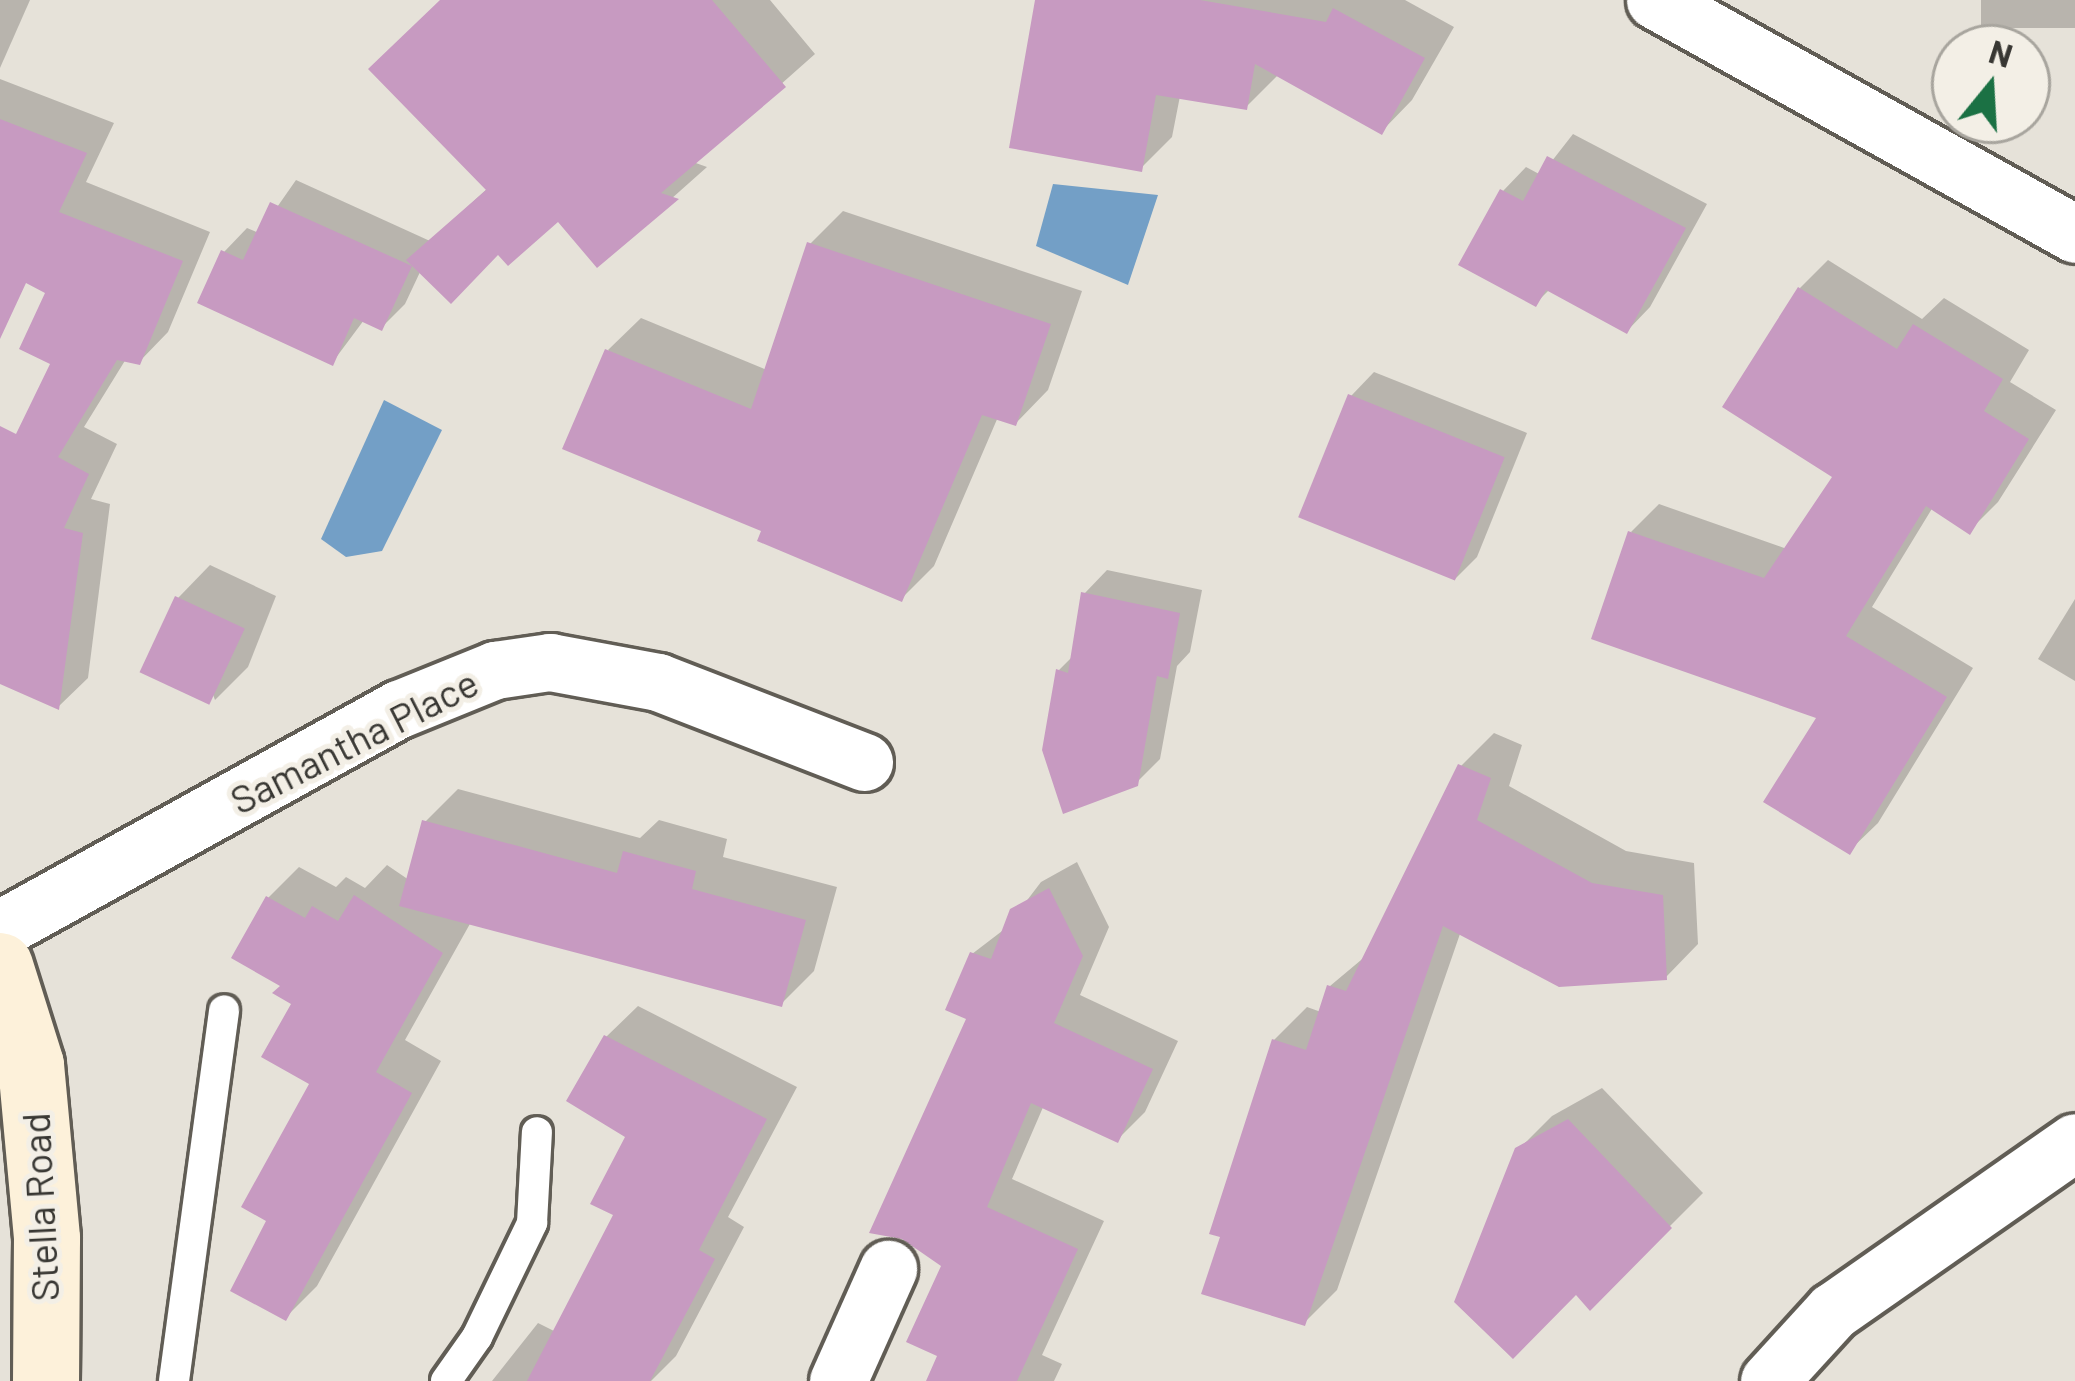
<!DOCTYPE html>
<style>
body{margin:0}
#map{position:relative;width:2075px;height:1381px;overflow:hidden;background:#e6e2d9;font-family:Barlow,sans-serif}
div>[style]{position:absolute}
.water>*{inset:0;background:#739fc6}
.shadow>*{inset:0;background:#0003;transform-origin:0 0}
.building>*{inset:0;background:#c79ac1;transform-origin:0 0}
.roads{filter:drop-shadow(3px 0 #615d55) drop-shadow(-3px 0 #615d55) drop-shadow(0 3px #615d55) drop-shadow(0 -3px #615d55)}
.lane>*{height:30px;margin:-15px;padding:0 15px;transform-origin:15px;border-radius:15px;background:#fff}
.street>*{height:57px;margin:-28.5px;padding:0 28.5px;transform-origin:28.5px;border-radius:28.5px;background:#fff}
.secondary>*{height:66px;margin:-33px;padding:0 33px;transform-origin:33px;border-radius:33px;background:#fdf1da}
span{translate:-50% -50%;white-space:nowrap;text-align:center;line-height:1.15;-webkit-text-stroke:10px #f3efe6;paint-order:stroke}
.street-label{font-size:39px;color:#383733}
.north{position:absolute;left:1931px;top:24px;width:120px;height:120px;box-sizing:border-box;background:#f3efe6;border:3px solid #a8a59e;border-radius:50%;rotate:18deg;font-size:33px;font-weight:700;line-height:48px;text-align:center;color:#383733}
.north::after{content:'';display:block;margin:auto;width:42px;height:54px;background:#1b7144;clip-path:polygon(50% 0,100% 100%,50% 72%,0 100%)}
</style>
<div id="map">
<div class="water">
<i style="clip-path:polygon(1053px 184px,1158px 195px,1128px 285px,1036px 246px)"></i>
<i style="clip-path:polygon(384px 400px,442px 430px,382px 551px,346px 557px,321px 539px)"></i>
</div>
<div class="shadow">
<i style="clip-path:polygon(0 0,30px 0,0 68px)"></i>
<i style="clip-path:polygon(443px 0,770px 0,815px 54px,693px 162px,707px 167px,598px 264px,559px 218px,421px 270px,405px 304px,381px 328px,364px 320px,332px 363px,224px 252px,247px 228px,259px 233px,296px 180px,430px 241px,488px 188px)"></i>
<i style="clip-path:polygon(1038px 0,1405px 0,1454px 27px,1412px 100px,1382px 131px,1279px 74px,1246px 107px,1180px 96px,1172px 137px,1141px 168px)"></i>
<i style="left:1981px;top:0;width:94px;height:28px"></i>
<i style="clip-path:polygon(0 79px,114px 123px,86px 182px,210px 232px,168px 332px,139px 362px,126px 359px,84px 427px,117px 444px,91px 499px,110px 504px,88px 678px,59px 706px,0 681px,0 473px,54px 362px,48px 292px,0 264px)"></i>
<i style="clip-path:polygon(1573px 134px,1707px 204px,1650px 307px,1627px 331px,1550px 289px,1535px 304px,1503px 191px,1526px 167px,1541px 175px)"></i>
<i style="clip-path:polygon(843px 211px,1082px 291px,1048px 390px,1016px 423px,998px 417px,934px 566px,901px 599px,765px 529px,608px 350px,641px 318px,767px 370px,810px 244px)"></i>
<i style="clip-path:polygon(1828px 260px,1922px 319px,1944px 298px,2029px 350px,2010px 382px,2056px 410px,1998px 502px,1969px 531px,1933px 507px,1872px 607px,1973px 668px,1878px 823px,1849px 851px,1820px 716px,1631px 532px,1659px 504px,1787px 549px,1836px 476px,1800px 288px)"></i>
<i style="clip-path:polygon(1374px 372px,1527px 433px,1477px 557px,1454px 580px,1351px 396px)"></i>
<i style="clip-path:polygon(210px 565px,276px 596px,248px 667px,215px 700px,178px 598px)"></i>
<i style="clip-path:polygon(1107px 570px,1202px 590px,1190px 652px,1177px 666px,1160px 759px,1136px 783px,1059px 670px,1074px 655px,1084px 594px)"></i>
<i style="clip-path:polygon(2075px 599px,2075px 681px,2038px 659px)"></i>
<i style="clip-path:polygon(1494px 733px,1522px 745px,1509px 786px,1626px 851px,1694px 863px,1698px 944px,1666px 977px,1461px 931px,1337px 1290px,1304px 1323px,1274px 1040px,1307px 1007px,1321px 1012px,1330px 986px,1367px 955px,1461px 766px)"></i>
<i style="clip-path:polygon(458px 789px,640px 838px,659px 820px,727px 839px,723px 857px,837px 887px,814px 971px,781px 1004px,471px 922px,405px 1040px,441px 1061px,317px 1286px,286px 1317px,270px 1220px,313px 1083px,268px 898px,299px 867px,336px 887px,346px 877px,365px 888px,387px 865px,409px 880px,425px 822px)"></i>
<i style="clip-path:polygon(1077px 862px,1109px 927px,1080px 995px,1178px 1041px,1145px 1112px,1118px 1139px,1044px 1105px,1012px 1179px,1104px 1221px,1042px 1355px,1062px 1364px,1054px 1381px,929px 1381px,941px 1355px,972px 954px,1006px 928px,1041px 882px)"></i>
<i style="clip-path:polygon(638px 1006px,797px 1087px,728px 1217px,744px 1227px,676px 1356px,651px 1381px,492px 1381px,538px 1323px,556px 1332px,617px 1214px,629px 1136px,606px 1037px)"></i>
<i style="clip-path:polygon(1602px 1088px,1703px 1193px,1590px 1306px,1518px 1150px,1552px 1116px)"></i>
</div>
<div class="building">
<i style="clip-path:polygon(440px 0,712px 0,786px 87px,661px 193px,679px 199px,597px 268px,558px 222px,508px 266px,498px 255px,451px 304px,406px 260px,486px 190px,368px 69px)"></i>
<i style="clip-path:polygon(1035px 0,1200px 0,1326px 22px,1333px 8px,1425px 58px,1382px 135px,1255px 64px,1247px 110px,1156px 95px,1142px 172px,1009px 148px)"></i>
<i style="clip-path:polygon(0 119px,87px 153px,59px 212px,183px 261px,140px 365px,117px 360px,58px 457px,89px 474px,64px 528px,83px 533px,59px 710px,0 684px,0 426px,16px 434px,50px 364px,19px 349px,45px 293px,26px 283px,0 339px)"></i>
<i style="clip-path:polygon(1547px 156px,1686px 228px,1627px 334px,1546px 290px,1536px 307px,1458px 265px,1500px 189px,1523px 201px)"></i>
<i style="clip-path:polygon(270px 202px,412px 266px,382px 331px,354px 318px,333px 366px,197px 303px,221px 250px,243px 260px)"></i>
<i style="clip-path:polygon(807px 242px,1051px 324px,1016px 426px,982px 415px,902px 602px,757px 541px,761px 531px,562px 449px,605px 349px,751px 409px)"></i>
<i style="clip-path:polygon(1798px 287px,1897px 349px,1913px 324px,2003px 379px,1984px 411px,2029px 439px,1970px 535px,1926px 506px,1846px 636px,1947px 697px,1850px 855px,1763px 802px,1816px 718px,1591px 639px,1628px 531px,1764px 578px,1832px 477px,1722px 407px)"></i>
<i style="left:1348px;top:394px;width:169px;height:133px;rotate:22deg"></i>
<i style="clip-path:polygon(1081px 592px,1180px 613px,1168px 679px,1157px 676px,1138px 786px,1063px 814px,1042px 750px,1056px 669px,1068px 673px)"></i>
<i style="left:175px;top:596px;width:77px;height:84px;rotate:25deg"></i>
<i style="clip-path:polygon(1458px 764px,1491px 778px,1477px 820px,1592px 883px,1663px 895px,1667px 980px,1559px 987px,1443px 926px,1305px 1326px,1201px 1294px,1220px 1237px,1209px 1234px,1272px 1039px,1306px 1050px,1327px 985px,1346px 991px)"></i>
<i style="clip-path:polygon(422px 820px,617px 873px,623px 851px,696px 871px,692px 889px,806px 920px,782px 1007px,399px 906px)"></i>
<i style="clip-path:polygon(1049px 888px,1083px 956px,1054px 1023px,1153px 1069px,1118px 1143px,1031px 1103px,987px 1207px,1078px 1249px,1017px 1381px,926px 1381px,937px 1356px,906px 1342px,941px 1266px,902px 1239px,869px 1233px,966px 1019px,945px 1010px,970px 952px,991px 959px,1010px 909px)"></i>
<i style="clip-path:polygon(354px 895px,443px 953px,376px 1072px,412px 1093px,286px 1321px,230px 1291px,266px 1221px,241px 1207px,309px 1084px,261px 1057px,291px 1004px,272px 993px,280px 986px,231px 958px,266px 896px,305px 918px,312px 906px,338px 921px)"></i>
<i style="clip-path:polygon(604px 1035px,767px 1119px,699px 1250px,715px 1259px,650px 1381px,527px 1381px,613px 1215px,590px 1204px,625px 1137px,566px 1101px)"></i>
<i style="clip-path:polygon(1568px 1119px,1672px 1228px,1590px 1311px,1576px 1295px,1513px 1359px,1454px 1302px,1515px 1148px)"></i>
</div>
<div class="roads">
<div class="lane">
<i style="left:174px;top:1381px;width:374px;rotate:-82.3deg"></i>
<i style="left:446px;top:1381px;width:54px;rotate:-54.8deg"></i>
<i style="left:477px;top:1337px;width:127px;rotate:-64.2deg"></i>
<i style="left:532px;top:1223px;width:91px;rotate:-86.9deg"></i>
</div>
<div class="street">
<i style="left:1655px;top:0;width:481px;rotate:29.1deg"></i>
<i style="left:0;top:929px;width:456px;rotate:-28.9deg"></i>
<i style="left:399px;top:709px;width:104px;rotate:-22.1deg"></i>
<i style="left:495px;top:670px;width:56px;rotate:-8.3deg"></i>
<i style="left:550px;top:662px;width:110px;rotate:10.5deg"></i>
<i style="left:658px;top:682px;width:221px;rotate:21.2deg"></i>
<i style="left:838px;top:1381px;width:123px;rotate:-65.9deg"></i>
<i style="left:1769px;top:1381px;width:95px;rotate:-47.6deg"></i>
<i style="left:1833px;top:1311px;width:295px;rotate:-34.9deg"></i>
</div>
<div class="secondary">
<i style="left:0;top:966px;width:104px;rotate:72.6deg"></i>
<i style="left:31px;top:1065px;width:175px;rotate:84.7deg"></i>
<i style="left:47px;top:1239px;width:142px;rotate:90.4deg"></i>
</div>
</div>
<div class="street-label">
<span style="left:354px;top:741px;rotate:-27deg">Samantha Place</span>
<span style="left:40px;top:1207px;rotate:-93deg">Stella Road</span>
</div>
<div class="north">N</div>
</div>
